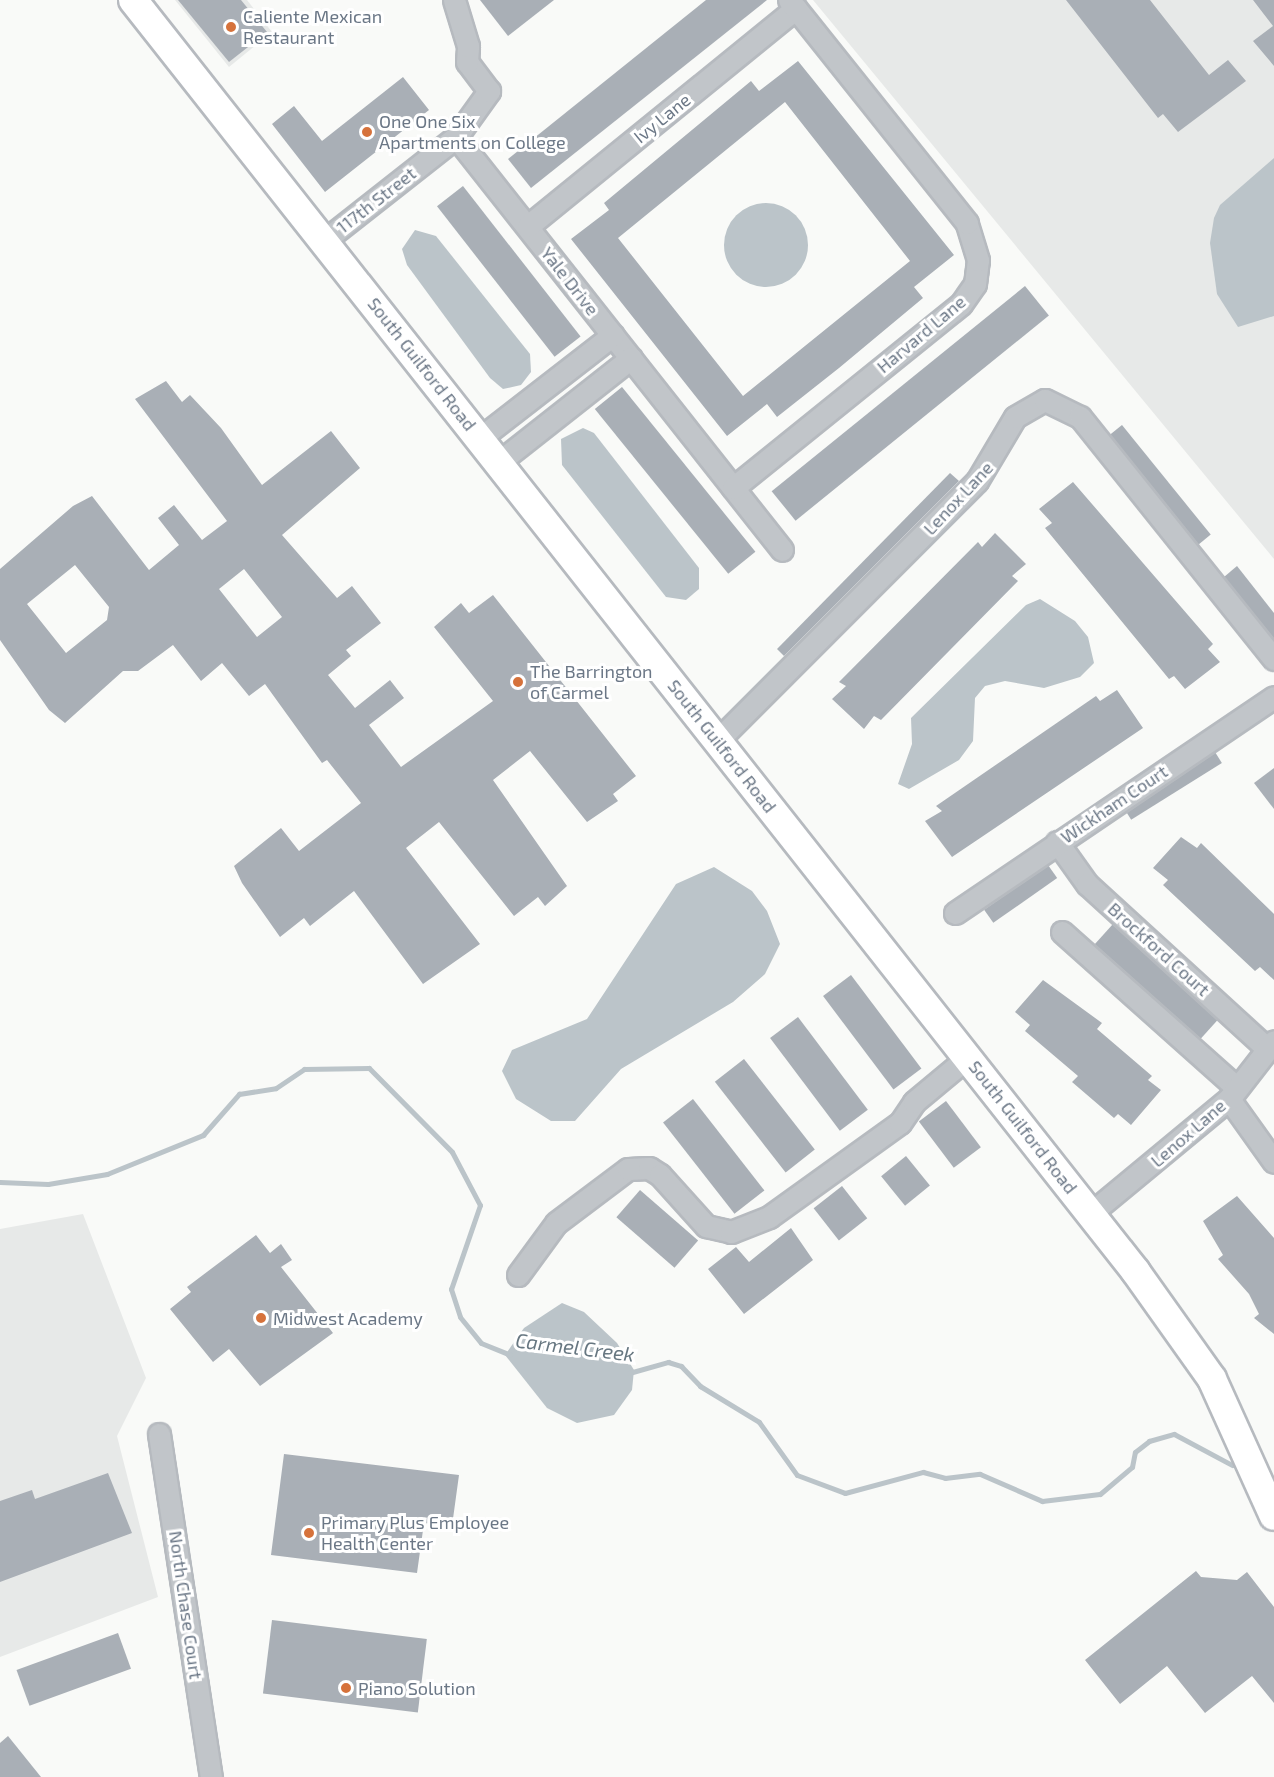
<!DOCTYPE html>
<style>
body{margin:0}
#map{position:relative;width:1274px;height:1777px;overflow:hidden;background:#f9faf8;font-family:"Exo 2",sans-serif}
div>[style]{position:absolute}
.built>*{inset:0;background:#e7e9e8}
.water>*{inset:0;background:#bbc4c9}
.round{border-radius:50%}
.stream>*{height:5px;margin:-2.5px;padding:0 2.5px;transform-origin:2.5px;border-radius:2.5px;background:#bbc4c9}
.building>*{inset:0;background:#a9afb6;transform-origin:0 0}
.roads{filter:drop-shadow(2px 0 #b6babf) drop-shadow(-2px 0 #b6babf) drop-shadow(0 2px #b6babf) drop-shadow(0 -2px #b6babf)}
.minor>*{height:21px;margin:-10.5px;padding:0 10.5px;transform-origin:10.5px;border-radius:10.5px;background:#c1c5c9}
.secondary>*{height:28px;margin:-14px;padding:0 14px;transform-origin:14px;border-radius:14px;background:#fff}
.dots>*{width:16px;height:16px;translate:-50% -50%;box-sizing:border-box;border:3px solid #fff;border-radius:50%}
span{translate:-50% -50%;white-space:nowrap;text-align:center;line-height:1.15;-webkit-text-stroke:6px #fff;paint-order:stroke}
.poi-label{font-size:18px;color:#6b7786}
.left{translate:0 -50%;text-align:left}
.street-label{font-size:18px;color:#6b7786}
.water-label{font-size:20px;color:#677781;font-style:italic}
</style>
<div id="map">
<div class="built">
<i style="clip-path:polygon(175px 0,247px 0,272px 32px,229px 67px)"></i>
<i style="clip-path:polygon(813px 0,1274px 0,1274px 559px)"></i>
<i style="clip-path:polygon(83px 1214px,146px 1378px,117px 1436px,158px 1597px,0 1657px,0 1229px)"></i>
</div>
<div class="water">
<i style="clip-path:polygon(1274px 158px,1274px 316px,1238px 327px,1217px 294px,1210px 243px,1214px 218px,1220px 205px)"></i>
<i class="round" style="left:724px;top:203px;width:84px;height:84px"></i>
<i style="clip-path:polygon(415px 230px,436px 236px,530px 354px,531px 372px,521px 385px,503px 389px,490px 378px,407px 265px,402px 249px)"></i>
<i style="clip-path:polygon(583px 428px,594px 433px,699px 568px,699px 589px,686px 600px,666px 597px,562px 465px,561px 439px)"></i>
<i style="clip-path:polygon(1040px 599px,1075px 621px,1088px 637px,1094px 663px,1080px 677px,1044px 688px,1005px 681px,985px 686px,975px 698px,973px 741px,959px 760px,909px 789px,898px 784px,912px 744px,911px 718px,1026px 605px)"></i>
<i style="clip-path:polygon(714px 867px,752px 891px,767px 911px,780px 944px,765px 974px,733px 1002px,621px 1069px,575px 1121px,551px 1121px,516px 1099px,502px 1071px,512px 1050px,587px 1019px,676px 884px)"></i>
<i style="clip-path:polygon(562px 1303px,584px 1312px,617px 1343px,634px 1370px,632px 1390px,614px 1415px,577px 1423px,547px 1408px,505px 1355px,524px 1328px)"></i>
</div>
<div class="stream">
<i style="left:0;top:1182px;width:48px;rotate:2.4deg"></i>
<i style="left:48px;top:1184px;width:60px;rotate:-9.6deg"></i>
<i style="left:107px;top:1174px;width:104px;rotate:-22.1deg"></i>
<i style="left:203px;top:1135px;width:55px;rotate:-48.7deg"></i>
<i style="left:239px;top:1094px;width:37px;rotate:-9deg"></i>
<i style="left:276px;top:1088px;width:34px;rotate:-34deg"></i>
<i style="left:304px;top:1069px;width:65px;rotate:-0.9deg"></i>
<i style="left:369px;top:1068px;width:118px;rotate:45.3deg"></i>
<i style="left:452px;top:1152px;width:60px;rotate:62.2deg"></i>
<i style="left:480px;top:1205px;width:89px;rotate:109deg"></i>
<i style="left:451px;top:1289px;width:29px;rotate:72deg"></i>
<i style="left:460px;top:1317px;width:33px;rotate:51deg"></i>
<i style="left:481px;top:1343px;width:31px;rotate:22deg"></i>
<i style="left:629px;top:1373px;width:41px;rotate:-15.8deg"></i>
<i style="left:668px;top:1362px;width:14px;rotate:17deg"></i>
<i style="left:681px;top:1366px;width:28px;rotate:46deg"></i>
<i style="left:700px;top:1386px;width:69px;rotate:31.4deg"></i>
<i style="left:759px;top:1422px;width:65px;rotate:54.4deg"></i>
<i style="left:797px;top:1475px;width:51px;rotate:20.6deg"></i>
<i style="left:845px;top:1493px;width:81px;rotate:-15.1deg"></i>
<i style="left:923px;top:1472px;width:23px;rotate:15deg"></i>
<i style="left:945px;top:1478px;width:35px;rotate:-7deg"></i>
<i style="left:980px;top:1474px;width:68px;rotate:23.5deg"></i>
<i style="left:1042px;top:1501px;width:58px;rotate:-6.9deg"></i>
<i style="left:1100px;top:1494px;width:42px;rotate:-40.2deg"></i>
<i style="left:1132px;top:1467px;width:15px;rotate:-79deg"></i>
<i style="left:1135px;top:1452px;width:18px;rotate:-38deg"></i>
<i style="left:1149px;top:1441px;width:26px;rotate:-16deg"></i>
<i style="left:1174px;top:1434px;width:66px;rotate:28.1deg"></i>
</div>
<div class="building">
<i style="clip-path:polygon(178px 0,241px 0,267px 32px,229px 62px)"></i>
<i style="clip-path:polygon(480px 0,554px 0,508px 36px)"></i>
<i style="clip-path:polygon(706px 0,767px 0,531px 188px,508px 159px)"></i>
<i style="clip-path:polygon(1066px 0,1150px 0,1209px 75px,1228px 60px,1246px 81px,1178px 132px,1163px 114px,1158px 118px)"></i>
<i style="clip-path:polygon(1253px 0,1274px 0,1274px 66px,1253px 41px,1273px 26px)"></i>
<i style="clip-path:polygon(evenodd,798px 61px,954px 255px,914px 287px,923px 298px,839px 368px,777px 417px,767px 404px,727px 436px,571px 239px,609px 210px,604px 203px,751px 81px,759px 91px,798px 61px,785px 102px,910px 261px,743px 396px,618px 238px,785px 102px)"></i>
<i style="clip-path:polygon(403px 77px,429px 110px,325px 192px,272px 124px,294px 106px,322px 141px)"></i>
<i style="left:463px;top:186px;width:191px;height:33px;rotate:52deg"></i>
<i style="left:1025px;top:286px;width:38px;height:326px;rotate:51deg"></i>
<i style="clip-path:polygon(evenodd,166px 381px,182px 402px,190px 395px,221px 428px,262px 485px,331px 431px,360px 468px,282px 535px,337px 598px,352px 586px,381px 623px,346px 650px,351px 656px,328px 675px,355px 708px,390px 680px,404px 698px,369px 725px,401px 767px,493px 701px,434px 627px,461px 603px,469px 613px,493px 595px,636px 776px,613px 794px,618px 801px,587px 822px,530px 751px,493px 780px,567px 886px,545px 906px,538px 897px,514px 916px,439px 822px,406px 848px,480px 944px,423px 984px,354px 891px,310px 926px,304px 918px,280px 937px,242px 883px,234px 866px,281px 828px,299px 851px,361px 803px,327px 760px,322px 763px,265px 684px,249px 696px,222px 663px,201px 681px,173px 645px,138px 671px,123px 671px,65px 723px,49px 710px,0 640px,0 569px,73px 506px,92px 496px,149px 570px,179px 545px,158px 518px,174px 505px,202px 540px,227px 521px,135px 399px,166px 381px,75px 565px,109px 607px,107px 620px,66px 653px,27px 604px,75px 565px,166px 381px,244px 569px,282px 617px,257px 637px,219px 589px,244px 569px)"></i>
<i style="left:622px;top:387px;width:212px;height:35px;rotate:51deg"></i>
<i style="left:1122px;top:425px;width:141px;height:16px;rotate:51deg"></i>
<i style="clip-path:polygon(950px 473px,959px 481px,784px 656px,777px 649px)"></i>
<i style="clip-path:polygon(1073px 482px,1213px 644px,1208px 649px,1220px 662px,1185px 689px,1174px 676px,1169px 679px,1045px 528px,1052px 523px,1039px 509px)"></i>
<i style="clip-path:polygon(995px 533px,1026px 564px,1012px 576px,1018px 581px,881px 720px,874px 716px,864px 729px,832px 699px,846px 686px,839px 682px,978px 542px,982px 547px)"></i>
<i style="clip-path:polygon(1237px 566px,1274px 613px,1274px 639px,1224px 577px)"></i>
<i style="clip-path:polygon(1117px 690px,1143px 728px,952px 857px,925px 821px,942px 811px,936px 806px,1096px 696px,1100px 701px)"></i>
<i style="left:1215px;top:752px;width:13px;height:107px;rotate:58deg"></i>
<i style="clip-path:polygon(1274px 768px,1274px 809px,1254px 783px)"></i>
<i style="clip-path:polygon(1181px 837px,1197px 848px,1201px 843px,1274px 914px,1274px 980px,1260px 967px,1255px 971px,1163px 885px,1168px 880px,1153px 868px)"></i>
<i style="left:1048px;top:865px;width:16px;height:78px;rotate:55deg"></i>
<i style="left:1113px;top:924px;width:142px;height:28px;rotate:42deg"></i>
<i style="left:851px;top:975px;width:117px;height:35px;rotate:53deg"></i>
<i style="clip-path:polygon(1043px 980px,1102px 1023px,1097px 1029px,1152px 1076px,1148px 1080px,1161px 1090px,1131px 1125px,1118px 1114px,1114px 1118px,1072px 1082px,1078px 1076px,1025px 1031px,1030px 1025px,1015px 1012px)"></i>
<i style="left:798px;top:1017px;width:116px;height:35px;rotate:53deg"></i>
<i style="left:744px;top:1059px;width:115px;height:37px;rotate:52deg"></i>
<i style="left:693px;top:1099px;width:116px;height:38px;rotate:52deg"></i>
<i style="left:946px;top:1101px;width:58px;height:34px;rotate:53deg"></i>
<i style="left:906px;top:1156px;width:38px;height:32px;rotate:51deg"></i>
<i style="left:842px;top:1186px;width:41px;height:36px;rotate:52deg"></i>
<i style="left:640px;top:1190px;width:77px;height:36px;rotate:41deg"></i>
<i style="clip-path:polygon(1237px 1196px,1274px 1238px,1274px 1334px,1254px 1318px,1259px 1314px,1249px 1294px,1218px 1259px,1223px 1255px,1203px 1221px)"></i>
<i style="clip-path:polygon(791px 1228px,813px 1260px,744px 1314px,708px 1269px,736px 1247px,749px 1262px)"></i>
<i style="clip-path:polygon(256px 1235px,270px 1253px,281px 1244px,292px 1260px,281px 1267px,333px 1333px,260px 1386px,229px 1349px,213px 1362px,170px 1309px,191px 1292px,187px 1287px)"></i>
<i style="clip-path:polygon(284px 1454px,459px 1475px,452px 1526px,424px 1523px,417px 1573px,271px 1555px)"></i>
<i style="clip-path:polygon(108px 1473px,132px 1533px,0 1582px,0 1501px,32px 1490px,35px 1499px)"></i>
<i style="clip-path:polygon(1196px 1571px,1201px 1577px,1237px 1580px,1247px 1572px,1274px 1607px,1274px 1703px,1252px 1676px,1205px 1713px,1167px 1666px,1120px 1704px,1085px 1660px)"></i>
<i style="left:272px;top:1620px;width:156px;height:74px;rotate:7deg"></i>
<i style="left:118px;top:1633px;width:38px;height:108px;rotate:70deg"></i>
<i style="clip-path:polygon(8px 1736px,41px 1777px,0 1777px,0 1743px)"></i>
</div>
<div class="roads">
<div class="minor">
<i style="left:456px;top:137px;width:526px;rotate:51.71deg"></i>
<i style="left:528px;top:226px;width:345px;rotate:-39.1deg"></i>
<i style="left:325px;top:240px;width:167px;rotate:-38.2deg"></i>
<i style="left:456px;top:137px;width:57px;rotate:-54.3deg"></i>
<i style="left:489px;top:91px;width:36px;rotate:-127deg"></i>
<i style="left:467px;top:62px;width:16px;rotate:-86deg"></i>
<i style="left:468px;top:46px;width:48px;rotate:-106.9deg"></i>
<i style="left:480px;top:438px;width:168px;rotate:-37.8deg"></i>
<i style="left:499px;top:462px;width:168px;rotate:-38.2deg"></i>
<i style="left:733px;top:488px;width:293px;rotate:-38.9deg"></i>
<i style="left:961px;top:304px;width:24px;rotate:-55deg"></i>
<i style="left:975px;top:284px;width:24px;rotate:-83deg"></i>
<i style="left:978px;top:260px;width:39px;rotate:-107deg"></i>
<i style="left:967px;top:223px;width:285px;rotate:-128.6deg"></i>
<i style="left:718px;top:740px;width:366px;rotate:-45deg"></i>
<i style="left:977px;top:481px;width:74px;rotate:-59.3deg"></i>
<i style="left:1015px;top:417px;width:34px;rotate:-30deg"></i>
<i style="left:1045px;top:400px;width:39px;rotate:26deg"></i>
<i style="left:1080px;top:417px;width:310px;rotate:51.3deg"></i>
<i style="left:1057px;top:842px;width:52px;rotate:54.5deg"></i>
<i style="left:1087px;top:884px;width:245px;rotate:42.4deg"></i>
<i style="left:955px;top:913px;width:385px;rotate:-34.1deg"></i>
<i style="left:1062px;top:932px;width:232px;rotate:41.7deg"></i>
<i style="left:1229px;top:1099px;width:77px;rotate:54.5deg"></i>
<i style="left:1091px;top:1213px;width:179px;rotate:-39.6deg"></i>
<i style="left:1229px;top:1099px;width:73px;rotate:-52.2deg"></i>
<i style="left:518px;top:1275px;width:64px;rotate:-53.8deg"></i>
<i style="left:556px;top:1223px;width:90px;rotate:-36.9deg"></i>
<i style="left:628px;top:1169px;width:21px;rotate:-3deg"></i>
<i style="left:649px;top:1168px;width:13px;rotate:32deg"></i>
<i style="left:660px;top:1175px;width:69px;rotate:48deg"></i>
<i style="left:706px;top:1226px;width:26px;rotate:13deg"></i>
<i style="left:731px;top:1232px;width:41px;rotate:-21.5deg"></i>
<i style="left:769px;top:1217px;width:161px;rotate:-35.7deg"></i>
<i style="left:900px;top:1123px;width:25px;rotate:-56deg"></i>
<i style="left:914px;top:1102px;width:70px;rotate:-39.8deg"></i>
<i style="left:159px;top:1434px;width:347px;rotate:81.4deg"></i>
</div>
<div class="secondary">
<i style="left:133px;top:0;width:1620px;rotate:51.74deg"></i>
<i style="left:1136px;top:1272px;width:131px;rotate:54.6deg"></i>
<i style="left:1212px;top:1379px;width:150px;rotate:65.7deg"></i>
</div>
</div>
<div class="dots">
<i style="left:231px;top:27px;background:#d6723b"></i>
<i style="left:367px;top:132px;background:#d6723b"></i>
<i style="left:518px;top:682px;background:#d6723b"></i>
<i style="left:261px;top:1318px;background:#d6723b"></i>
<i style="left:309px;top:1533px;background:#d6723b"></i>
<i style="left:346px;top:1688px;background:#d6723b"></i>
</div>
<div class="poi-label">
<span class="left" style="left:243px;top:27px">Caliente Mexican<br>Restaurant</span>
<span class="left" style="left:379px;top:132px">One One Six<br>Apartments on College</span>
<span class="left" style="left:530px;top:682px">The Barrington<br>of Carmel</span>
<span class="left" style="left:273px;top:1318px">Midwest Academy</span>
<span class="left" style="left:321px;top:1533px">Primary Plus Employee<br>Health Center</span>
<span class="left" style="left:358px;top:1688px">Piano Solution</span>
</div>
<div class="street-label">
<span style="left:662px;top:118px;rotate:-39deg">Ivy Lane</span>
<span style="left:376px;top:200px;rotate:-38deg">117th Street</span>
<span style="left:570px;top:281px;rotate:52deg">Yale Drive</span>
<span style="left:921px;top:334px;rotate:-40deg">Harvard Lane</span>
<span style="left:422px;top:364px;rotate:52deg">South Guilford Road</span>
<span style="left:958px;top:498px;rotate:-47deg">Lenox Lane</span>
<span style="left:722px;top:746px;rotate:52deg">South Guilford Road</span>
<span style="left:1114px;top:804px;rotate:-34deg">Wickham Court</span>
<span style="left:1159px;top:949px;rotate:42deg">Brockford Court</span>
<span style="left:1023px;top:1127px;rotate:52deg">South Guilford Road</span>
<span style="left:1188px;top:1133px;rotate:-41deg">Lenox Lane</span>
<span style="left:186px;top:1605px;rotate:82deg">North Chase Court</span>
</div>
<div class="water-label">
<span style="left:575px;top:1347px;rotate:7deg">Carmel Creek</span>
</div>
</div>
